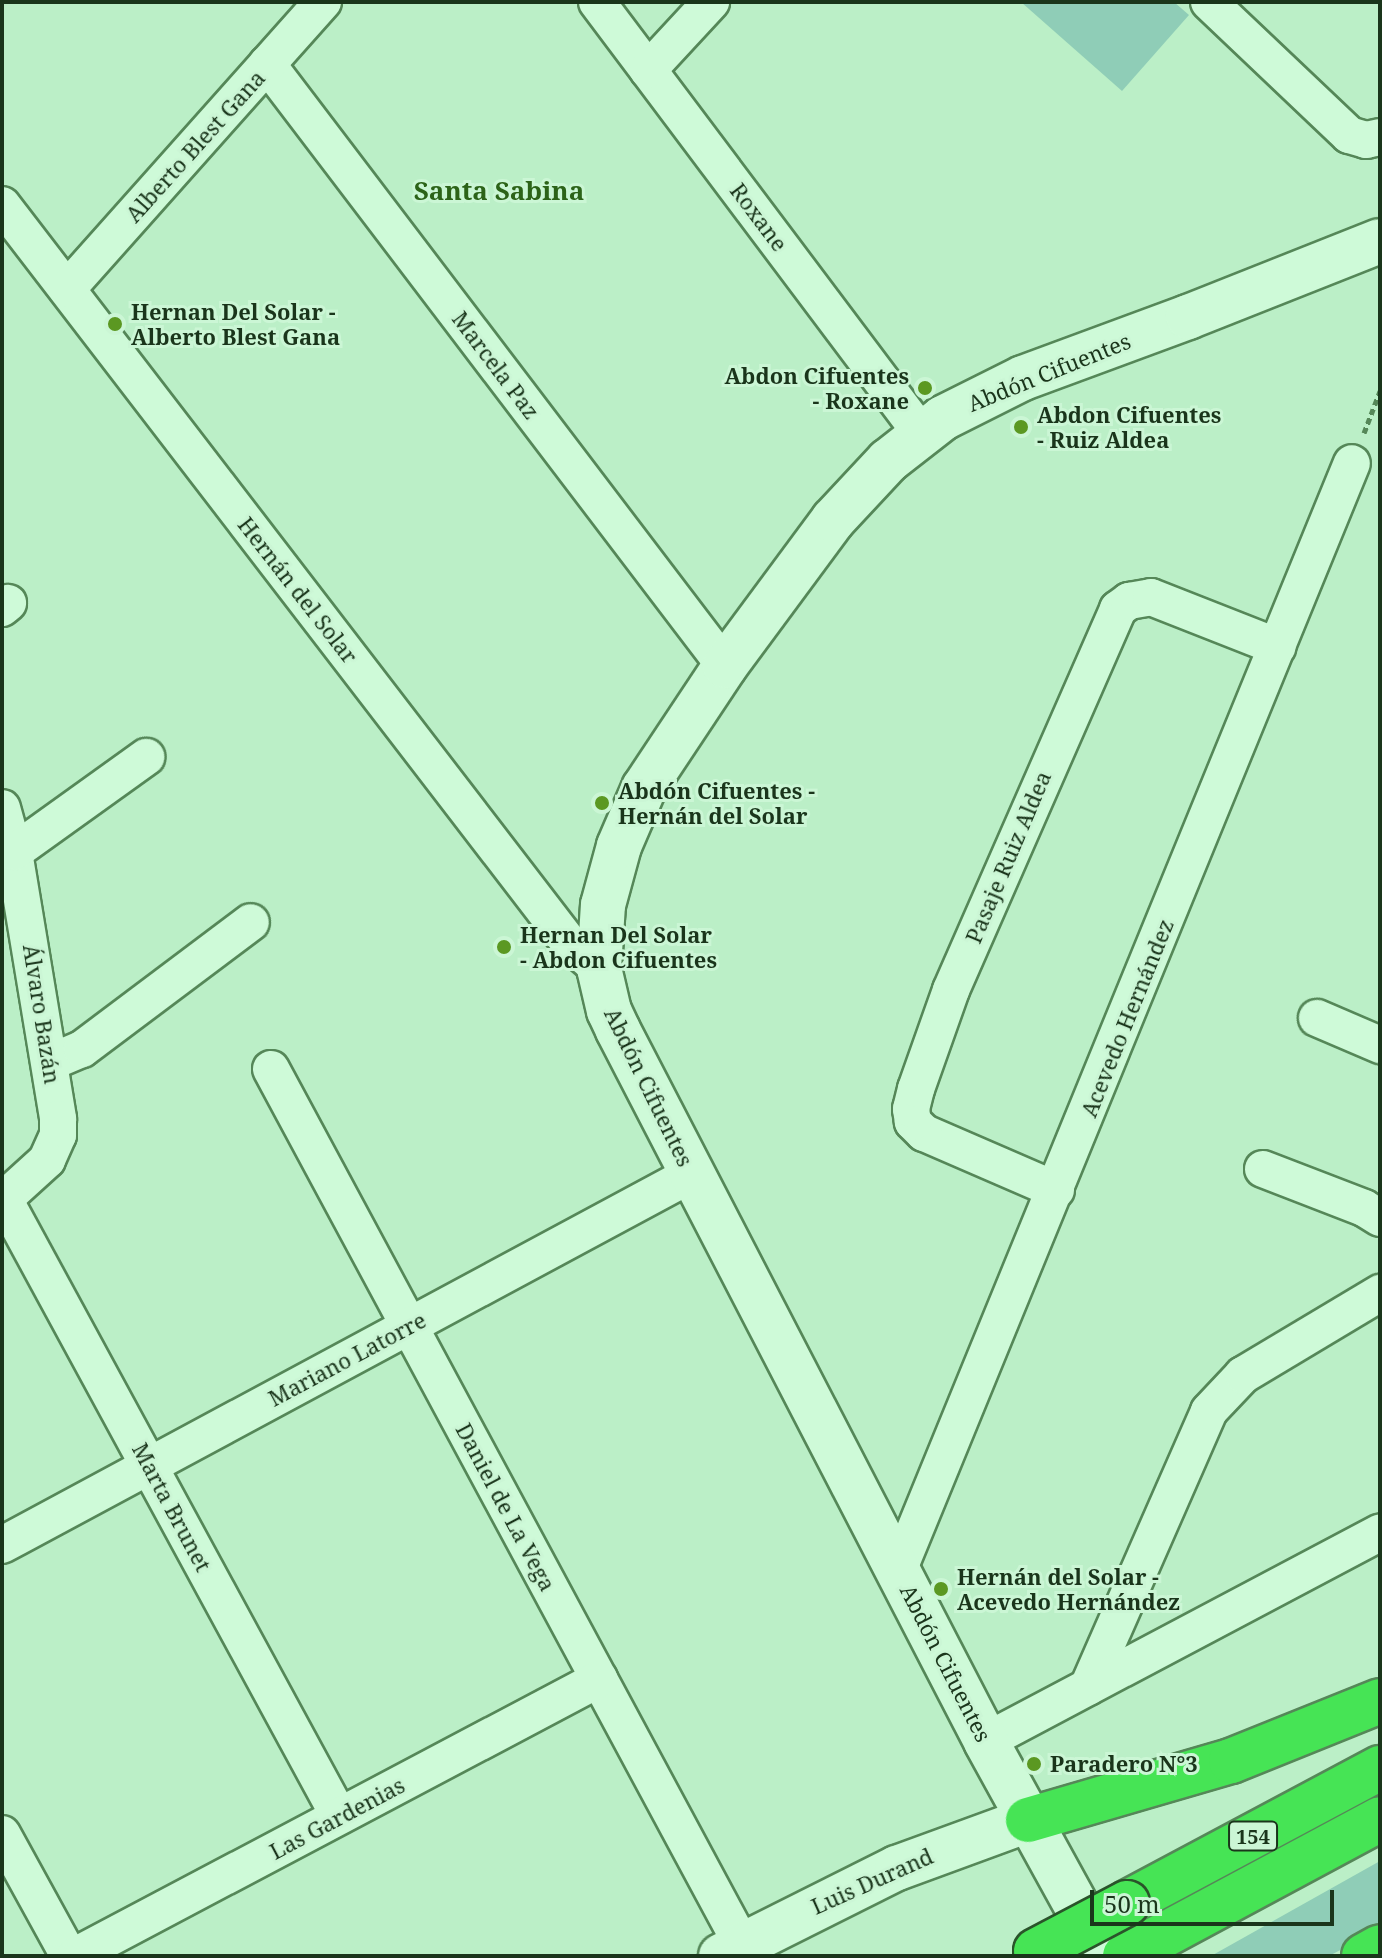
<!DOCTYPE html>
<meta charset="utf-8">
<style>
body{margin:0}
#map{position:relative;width:1382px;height:1958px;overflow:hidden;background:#bbefc7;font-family:"Noto Serif",serif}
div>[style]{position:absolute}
.green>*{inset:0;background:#8fcdb7}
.path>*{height:5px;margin-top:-2.5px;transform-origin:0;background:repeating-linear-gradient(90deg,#558758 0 6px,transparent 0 10px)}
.roads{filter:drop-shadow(2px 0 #558758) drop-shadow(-2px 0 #558758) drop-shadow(0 2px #558758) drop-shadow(0 -2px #558758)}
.street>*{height:36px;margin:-18px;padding:0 18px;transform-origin:18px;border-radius:18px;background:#cefad8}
.secondary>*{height:44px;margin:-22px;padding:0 22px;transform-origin:22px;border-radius:22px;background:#cefad8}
.highway>*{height:44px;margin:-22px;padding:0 22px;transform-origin:22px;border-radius:22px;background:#46e455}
.bridges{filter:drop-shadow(2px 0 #2a542a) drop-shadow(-2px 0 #2a542a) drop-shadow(0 2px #2a542a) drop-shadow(0 -2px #2a542a)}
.highway-bridge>*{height:44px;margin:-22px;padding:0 22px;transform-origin:22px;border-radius:22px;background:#46e455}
.dots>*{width:22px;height:22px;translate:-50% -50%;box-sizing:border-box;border:4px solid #cbf6d5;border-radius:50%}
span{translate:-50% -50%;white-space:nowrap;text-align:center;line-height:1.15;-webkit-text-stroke:6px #cbf6d5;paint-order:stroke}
.shield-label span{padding:2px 6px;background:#cbf6d5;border:2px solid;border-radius:6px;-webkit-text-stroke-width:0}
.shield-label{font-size:20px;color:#1a351b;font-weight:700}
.street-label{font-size:22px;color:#1a351b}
.poi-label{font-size:22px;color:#1a351b;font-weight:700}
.left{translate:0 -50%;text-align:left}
.right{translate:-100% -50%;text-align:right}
.quarter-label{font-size:26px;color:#2c6318;font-weight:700}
.frame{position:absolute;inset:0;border:4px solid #1a351b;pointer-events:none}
.scale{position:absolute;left:1090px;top:1890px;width:244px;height:36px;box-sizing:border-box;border:4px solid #1a351b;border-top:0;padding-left:10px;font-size:24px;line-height:28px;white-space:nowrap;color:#1a351b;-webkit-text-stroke:6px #cbf6d5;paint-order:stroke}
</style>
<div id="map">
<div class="green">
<i style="clip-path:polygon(1021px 2px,1174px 2px,1189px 15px,1122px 91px)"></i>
<i style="clip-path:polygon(1380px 1861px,1380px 1929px,1329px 1956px,1211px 1956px)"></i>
</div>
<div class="path">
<i style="left:1364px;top:433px;width:45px;rotate:-69.1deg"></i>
</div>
<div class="roads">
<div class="street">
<i style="left:597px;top:2px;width:539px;rotate:53.07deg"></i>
<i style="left:1209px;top:2px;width:193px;rotate:43.5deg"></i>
<i style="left:1349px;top:135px;width:18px;rotate:16deg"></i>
<i style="left:1366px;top:140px;width:14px;rotate:-12deg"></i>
<i style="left:267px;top:64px;width:756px;rotate:52.74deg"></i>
<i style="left:648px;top:70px;width:93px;rotate:-47.2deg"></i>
<i style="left:2px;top:205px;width:932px;rotate:52.45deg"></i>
<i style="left:570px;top:944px;width:38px;rotate:40deg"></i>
<i style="left:67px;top:289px;width:385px;rotate:-48.3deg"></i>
<i style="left:2px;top:608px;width:8px;rotate:-40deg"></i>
<i style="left:2px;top:808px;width:46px;rotate:74.7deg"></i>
<i style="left:14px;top:852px;width:271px;rotate:80.6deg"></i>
<i style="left:58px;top:1119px;width:16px;rotate:90deg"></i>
<i style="left:58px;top:1135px;width:27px;rotate:114deg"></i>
<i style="left:47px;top:1160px;width:61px;rotate:137.7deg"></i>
<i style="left:14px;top:852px;width:163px;rotate:-35.7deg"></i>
<i style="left:1317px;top:1018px;width:69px;rotate:23.2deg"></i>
<i style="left:51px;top:1062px;width:34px;rotate:-23deg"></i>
<i style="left:82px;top:1049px;width:211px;rotate:-36.9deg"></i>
<i style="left:271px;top:1069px;width:995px;rotate:61.73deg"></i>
<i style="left:1263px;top:1169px;width:108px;rotate:21.1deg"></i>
<i style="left:1364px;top:1208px;width:19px;rotate:32deg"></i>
<i style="left:1056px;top:1190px;width:144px;rotate:-156.6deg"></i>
<i style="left:924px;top:1133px;width:16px;rotate:-135deg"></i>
<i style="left:913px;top:1122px;width:13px;rotate:-99deg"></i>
<i style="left:911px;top:1109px;width:21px;rotate:-76deg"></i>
<i style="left:916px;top:1089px;width:105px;rotate:-70.5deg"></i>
<i style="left:951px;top:990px;width:416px;rotate:-66.3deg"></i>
<i style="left:1118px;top:609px;width:14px;rotate:-36deg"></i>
<i style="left:1129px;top:601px;width:22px;rotate:-10deg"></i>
<i style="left:1151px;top:597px;width:136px;rotate:21.5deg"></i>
<i style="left:4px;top:1199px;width:702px;rotate:61.5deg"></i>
<i style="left:2px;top:1545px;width:783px;rotate:-28.27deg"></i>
<i style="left:898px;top:1571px;width:1197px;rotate:-67.72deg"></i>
<i style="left:1088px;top:1687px;width:301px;rotate:-66.3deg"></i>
<i style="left:1209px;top:1411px;width:50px;rotate:-46.6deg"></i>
<i style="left:1243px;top:1375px;width:160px;rotate:-30.9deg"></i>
<i style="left:986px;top:1741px;width:446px;rotate:-27.9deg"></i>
<i style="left:2px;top:1834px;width:139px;rotate:61.2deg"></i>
<i style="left:75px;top:1956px;width:593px;rotate:-27.86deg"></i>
</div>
<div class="secondary">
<i style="left:721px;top:1956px;width:197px;rotate:-26.6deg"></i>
<i style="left:897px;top:1868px;width:140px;rotate:-20.1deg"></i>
<i style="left:1104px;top:1956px;width:245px;rotate:-118.8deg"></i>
<i style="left:986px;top:1741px;width:801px;rotate:-117.37deg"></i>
<i style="left:618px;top:1030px;width:21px;rotate:-115deg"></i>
<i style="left:609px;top:1011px;width:44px;rotate:-103.1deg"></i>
<i style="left:599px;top:968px;width:63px;rotate:-86.4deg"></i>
<i style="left:603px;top:905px;width:61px;rotate:-74.8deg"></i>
<i style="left:619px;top:846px;width:63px;rotate:-66.7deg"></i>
<i style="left:644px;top:788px;width:146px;rotate:-56.4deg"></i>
<i style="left:725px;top:666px;width:182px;rotate:-53.5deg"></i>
<i style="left:833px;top:520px;width:81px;rotate:-47deg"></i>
<i style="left:888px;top:461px;width:70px;rotate:-38deg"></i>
<i style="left:943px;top:418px;width:89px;rotate:-26.6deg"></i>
<i style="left:1023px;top:378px;width:176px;rotate:-20.3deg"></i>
<i style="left:1188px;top:317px;width:206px;rotate:-21.6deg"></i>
</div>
<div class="highway">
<i style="left:1028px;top:1820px;width:211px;rotate:-16.2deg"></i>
<i style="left:1231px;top:1761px;width:161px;rotate:-21.9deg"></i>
<i style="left:1127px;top:1903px;width:287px;rotate:-28.1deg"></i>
<i style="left:1125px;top:1956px;width:289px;rotate:-28.2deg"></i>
<i style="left:1364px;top:1956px;width:18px;rotate:-29deg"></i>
</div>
</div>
<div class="bridges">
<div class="highway-bridge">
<i style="left:1036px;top:1951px;width:103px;rotate:-27.8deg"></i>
</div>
</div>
<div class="dots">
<i style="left:115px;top:324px;background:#5b9822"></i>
<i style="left:925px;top:388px;background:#5b9822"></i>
<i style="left:1021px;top:427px;background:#5b9822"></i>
<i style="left:602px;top:803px;background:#5b9822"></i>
<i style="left:504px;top:947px;background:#5b9822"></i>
<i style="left:941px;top:1589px;background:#5b9822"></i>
<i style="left:1034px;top:1764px;background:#5b9822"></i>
</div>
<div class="shield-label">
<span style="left:1253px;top:1836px">154</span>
</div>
<div class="street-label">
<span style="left:195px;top:146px;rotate:-48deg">Alberto Blest Gana</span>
<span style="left:759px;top:217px;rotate:53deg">Roxane</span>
<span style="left:496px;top:365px;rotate:53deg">Marcela Paz</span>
<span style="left:1049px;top:372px;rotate:-22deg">Abdón Cifuentes</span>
<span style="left:298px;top:590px;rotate:52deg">Hernán del Solar</span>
<span style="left:1008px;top:857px;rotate:-67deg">Pasaje Ruiz Aldea</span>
<span style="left:42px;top:1014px;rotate:81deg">Álvaro Bazán</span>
<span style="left:1127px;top:1018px;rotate:-68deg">Acevedo Hernández</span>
<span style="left:649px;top:1087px;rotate:64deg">Abdón Cifuentes</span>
<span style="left:347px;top:1359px;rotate:-28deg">Mariano Latorre</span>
<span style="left:172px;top:1507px;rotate:62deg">Marta Brunet</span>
<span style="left:506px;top:1507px;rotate:62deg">Daniel de La Vega</span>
<span style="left:946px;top:1663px;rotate:63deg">Abdón Cifuentes</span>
<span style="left:337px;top:1818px;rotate:-28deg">Las Gardenias</span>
<span style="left:872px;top:1881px;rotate:-24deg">Luis Durand</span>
</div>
<div class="poi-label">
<span class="left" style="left:131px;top:324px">Hernan Del Solar -<br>Alberto Blest Gana</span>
<span class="right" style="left:909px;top:388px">Abdon Cifuentes<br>- Roxane</span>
<span class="left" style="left:1037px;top:427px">Abdon Cifuentes<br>- Ruiz Aldea</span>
<span class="left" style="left:618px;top:803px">Abdón Cifuentes -<br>Hernán del Solar</span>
<span class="left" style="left:520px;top:947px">Hernan Del Solar<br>- Abdon Cifuentes</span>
<span class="left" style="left:957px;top:1589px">Hernán del Solar -<br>Acevedo Hernández</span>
<span class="left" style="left:1050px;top:1764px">Paradero N°3</span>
</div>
<div class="quarter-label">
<span style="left:499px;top:191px">Santa Sabina</span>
</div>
<div class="frame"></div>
<div class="scale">50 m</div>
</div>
